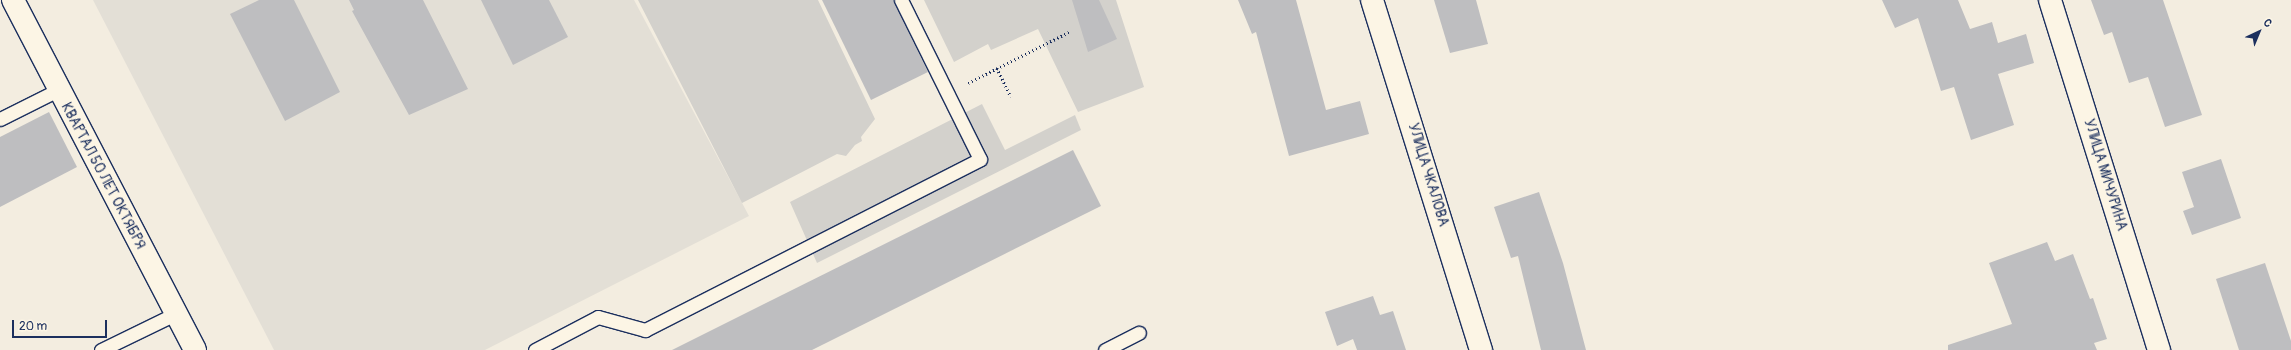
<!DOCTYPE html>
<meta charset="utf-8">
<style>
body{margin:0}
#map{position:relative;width:2291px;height:350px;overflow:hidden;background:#f3ede0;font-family:Pangolin,sans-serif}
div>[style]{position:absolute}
.built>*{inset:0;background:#e3dfd6}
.green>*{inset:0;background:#d3d1cc}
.building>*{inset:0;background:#bebec0}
.path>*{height:2.5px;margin-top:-1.25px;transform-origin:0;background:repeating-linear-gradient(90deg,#1b2f5e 0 1px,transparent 0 4px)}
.roads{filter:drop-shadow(1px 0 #1b2f5e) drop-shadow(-1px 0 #1b2f5e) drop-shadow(0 1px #1b2f5e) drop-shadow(0 -1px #1b2f5e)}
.service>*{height:13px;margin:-6.5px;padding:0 6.5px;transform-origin:6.5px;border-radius:6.5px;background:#fcf5e5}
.minor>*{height:22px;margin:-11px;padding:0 11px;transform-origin:11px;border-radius:11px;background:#fcf5e5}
span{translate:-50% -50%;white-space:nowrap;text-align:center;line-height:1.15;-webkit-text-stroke:3.5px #fcf5e5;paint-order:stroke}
.street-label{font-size:14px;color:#1b2f5e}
.north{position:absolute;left:2239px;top:12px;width:40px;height:40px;-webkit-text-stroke:3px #fcf5e5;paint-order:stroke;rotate:44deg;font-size:11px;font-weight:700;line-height:16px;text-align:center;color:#1b2f5e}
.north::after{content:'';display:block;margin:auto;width:14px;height:18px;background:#1b2f5e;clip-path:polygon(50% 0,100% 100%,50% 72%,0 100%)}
.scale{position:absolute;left:12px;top:320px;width:95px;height:18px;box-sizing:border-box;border:2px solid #1b2f5e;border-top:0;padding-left:5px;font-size:12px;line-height:14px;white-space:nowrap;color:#1b2f5e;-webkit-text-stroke:3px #fcf5e5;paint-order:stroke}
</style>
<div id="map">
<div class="built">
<i style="clip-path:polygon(93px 0,634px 0,749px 216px,485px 350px,274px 350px)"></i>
</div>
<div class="green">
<i style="clip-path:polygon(638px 0,818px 0,875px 119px,861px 137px,862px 141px,855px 145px,846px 156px,837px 154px,742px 203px)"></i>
<i style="clip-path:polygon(924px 0,1116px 0,1144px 87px,1078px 112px,1038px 29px,991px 50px,988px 44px,954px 62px)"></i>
<i style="clip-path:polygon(982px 104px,1005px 150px,1075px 115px,1081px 130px,817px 263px,790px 202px)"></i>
</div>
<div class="building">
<i style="clip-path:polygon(259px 0,294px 0,340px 92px,285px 121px,230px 14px)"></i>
<i style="clip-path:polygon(349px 0,423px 0,468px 89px,409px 115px,352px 11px,354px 10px)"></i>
<i style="clip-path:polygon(481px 0,549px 0,568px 37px,513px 65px)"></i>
<i style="clip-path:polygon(822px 0,893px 0,928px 72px,871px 100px)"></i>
<i style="clip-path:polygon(1072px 0,1099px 0,1117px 39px,1088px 52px)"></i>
<i style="clip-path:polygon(1238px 0,1296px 0,1326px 110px,1360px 101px,1369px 134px,1289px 156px,1256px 32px,1252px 34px)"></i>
<i style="clip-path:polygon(1434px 0,1476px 0,1488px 44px,1450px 53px)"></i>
<i style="clip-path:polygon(1882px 0,1958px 0,1970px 29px,1992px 22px,1998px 43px,2026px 34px,2034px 63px,1998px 74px,2014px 125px,1971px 140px,1954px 87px,1941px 91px,1918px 18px,1895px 28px)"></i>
<i style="clip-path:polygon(2091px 0,2163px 0,2202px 115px,2165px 127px,2148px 77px,2129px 83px,2112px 32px,2104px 35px)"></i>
<i style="clip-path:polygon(49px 112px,77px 167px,0 207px,0 137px)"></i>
<i style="clip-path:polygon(1073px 150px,1101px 206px,812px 350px,672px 350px)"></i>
<i style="clip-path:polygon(2221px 159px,2241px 218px,2192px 235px,2183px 211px,2194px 207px,2182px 172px)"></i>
<i style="clip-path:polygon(1539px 192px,1563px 263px,1586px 350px,1541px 350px,1518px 256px,1511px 258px,1494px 207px)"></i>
<i style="clip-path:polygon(2047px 242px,2055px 261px,2073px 254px,2090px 299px,2093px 298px,2107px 339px,2094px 343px,2097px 350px,1948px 350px,1948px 345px,2012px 324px,1989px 263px)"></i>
<i style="clip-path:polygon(2265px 263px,2291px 341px,2291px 350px,2239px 350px,2216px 279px)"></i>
<i style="clip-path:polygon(1373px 296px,1380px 315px,1393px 311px,1406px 350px,1357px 350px,1353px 339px,1337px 346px,1325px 312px)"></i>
</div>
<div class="path">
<i style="left:997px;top:68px;width:32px;rotate:64deg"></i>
<i style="left:968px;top:83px;width:115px;rotate:-26.8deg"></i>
</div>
<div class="roads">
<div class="service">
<i style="left:0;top:119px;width:65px;rotate:-26.6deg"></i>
<i style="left:101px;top:350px;width:82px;rotate:-25.9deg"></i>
<i style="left:535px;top:350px;width:71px;rotate:-27.6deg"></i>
<i style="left:598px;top:317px;width:49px;rotate:15.5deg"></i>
<i style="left:645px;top:330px;width:376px;rotate:-27deg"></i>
<i style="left:980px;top:159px;width:178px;rotate:-116.4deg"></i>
<i style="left:1105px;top:350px;width:38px;rotate:-27deg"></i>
</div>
<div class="minor">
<i style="left:13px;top:0;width:394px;rotate:62.5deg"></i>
<i style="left:1372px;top:0;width:367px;rotate:72.7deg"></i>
<i style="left:2050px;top:0;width:367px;rotate:72.7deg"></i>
</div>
</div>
<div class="street-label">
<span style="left:1428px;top:175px;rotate:73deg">УЛИЦА ЧКАЛОВА</span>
<span style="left:2105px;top:175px;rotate:73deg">УЛИЦА МИЧУРИНА</span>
<span style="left:103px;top:176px;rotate:62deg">КВАРТАЛ 50 ЛЕТ ОКТЯБРЯ</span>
</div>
<div class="north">С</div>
<div class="scale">20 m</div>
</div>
